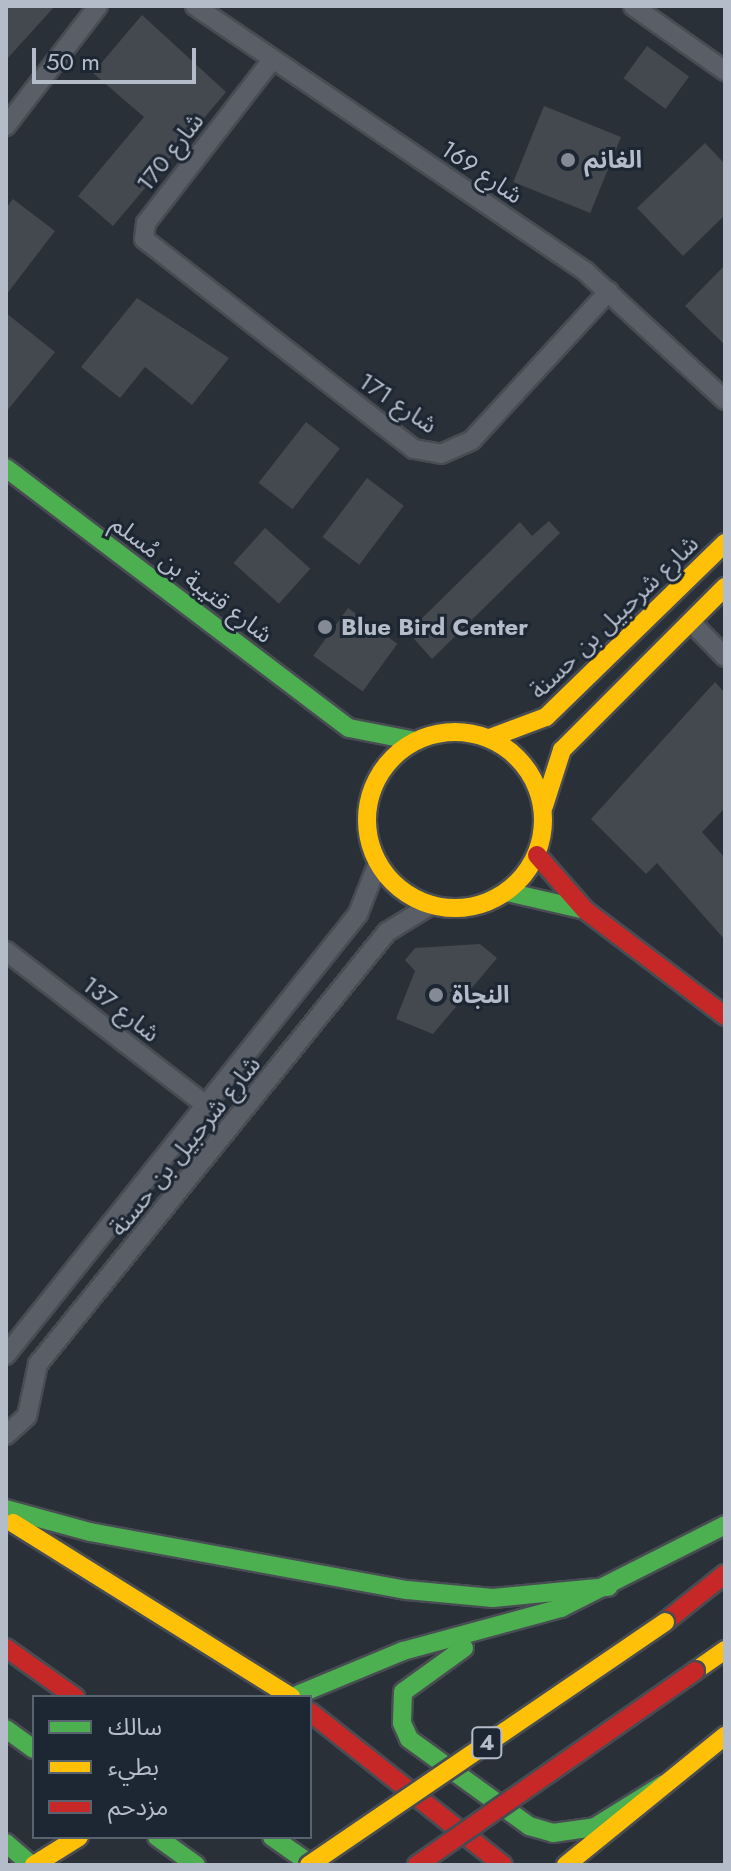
<!DOCTYPE html>
<meta charset="utf-8">
<style>
body{margin:0}
#map{position:relative;width:731px;height:1871px;overflow:hidden;background:#2a3038;font-family:Jost,"Noto Sans Arabic",sans-serif}
div>[style]{position:absolute}
.building>*{inset:0;background:#444950;transform-origin:0 0}
.roads{filter:drop-shadow(2px 0 #484c53) drop-shadow(-2px 0 #484c53) drop-shadow(0 2px #484c53) drop-shadow(0 -2px #484c53)}
.street>*{height:18px;margin:-9px;padding:0 9px;transform-origin:9px;border-radius:9px;background:#5a5e66}
.fast>*{height:18px;margin:-9px;padding:0 9px;transform-origin:9px;border-radius:9px;background:#4caf50}
.slow>*{height:18px;margin:-9px;padding:0 9px;transform-origin:9px;border-radius:9px;background:#ffc107}
.slow>.ring{margin:-9px;padding:0;box-sizing:content-box;background:none;border:18px solid #ffc107;border-radius:50%}
.jam>*{height:18px;margin:-9px;padding:0 9px;transform-origin:9px;border-radius:9px;background:#c62828}
.bridges{filter:drop-shadow(2px 0 #474c53) drop-shadow(-2px 0 #474c53) drop-shadow(0 2px #474c53) drop-shadow(0 -2px #474c53)}
.slow-bridge>*{height:18px;margin:-9px;padding:0 9px;transform-origin:9px;border-radius:9px;background:#ffc107}
.jam-bridge>*{height:18px;margin:-9px;padding:0 9px;transform-origin:9px;border-radius:9px;background:#c62828}
.dots>*{width:22px;height:22px;translate:-50% -50%;box-sizing:border-box;border:4px solid #1d2633;border-radius:50%}
span{translate:-50% -50%;white-space:nowrap;text-align:center;line-height:1.15;-webkit-text-stroke:6px #1d2633;paint-order:stroke}
.shield-label span{padding:2px 6px;background:#1d2633;border:2px solid;border-radius:6px;-webkit-text-stroke-width:0}
.shield-label{font-size:22px;color:#b4bcc9;font-weight:700}
.street-label{font-size:24px;color:#b4bcc9}
.poi-label{font-size:24px;color:#b4bcc9;font-weight:700}
.left{translate:0 -50%;text-align:left}
.frame{position:absolute;inset:0;border:8px solid #b4bcc9;pointer-events:none}
.legend{position:absolute;left:32px;top:1695px;width:280px;height:144px;box-sizing:border-box;background:#1d2633;border:2px solid #59626f;margin:0;padding:10px 14px;list-style:none;font-size:24px;color:#b4bcc9}
.legend li{display:flex;align-items:center;gap:16px;height:40px}
.legend b{width:40px;border:2px solid #59626f}
.scale{position:absolute;left:32px;top:48px;width:164px;height:36px;box-sizing:border-box;border:4px solid #b4bcc9;border-top:0;padding-left:10px;font-size:24px;line-height:28px;white-space:nowrap;color:#b4bcc9;-webkit-text-stroke:6px #1d2633;paint-order:stroke}
</style>
<div id="map">
<div class="building">
<i style="clip-path:polygon(6px 6px,55px 6px,6px 60px)"></i>
<i style="clip-path:polygon(142px 15px,226px 92px,113px 226px,78px 196px,144px 117px,93px 73px)"></i>
<i style="left:647px;top:46px;width:52px;height:40px;rotate:36deg"></i>
<i style="left:544px;top:106px;width:83px;height:82px;rotate:22deg"></i>
<i style="clip-path:polygon(705px 143px,725px 164px,725px 215px,683px 256px,637px 208px)"></i>
<i style="clip-path:polygon(13px 199px,55px 231px,6px 295px,6px 208px)"></i>
<i style="clip-path:polygon(725px 265px,725px 345px,685px 306px)"></i>
<i style="clip-path:polygon(137px 298px,229px 358px,192px 405px,145px 367px,120px 398px,81px 367px)"></i>
<i style="clip-path:polygon(6px 313px,55px 352px,6px 412px)"></i>
<i style="left:306px;top:422px;width:43px;height:77px;rotate:38deg"></i>
<i style="left:367px;top:478px;width:46px;height:74px;rotate:37deg"></i>
<i style="clip-path:polygon(549px 521px,560px 533px,432px 659px,408px 632px,520px 522px,532px 536px)"></i>
<i style="left:265px;top:528px;width:61px;height:47px;rotate:42deg"></i>
<i style="left:348px;top:608px;width:61px;height:59px;rotate:36deg"></i>
<i style="clip-path:polygon(715px 682px,725px 693px,725px 808px,702px 832px,725px 858px,725px 940px,657px 863px,646px 874px,591px 819px)"></i>
<i style="clip-path:polygon(480px 944px,497px 958px,433px 1034px,396px 1019px,415px 971px,405px 960px,415px 948px)"></i>
</div>
<div class="roads">
<div class="street">
<i style="left:195px;top:6px;width:473px;rotate:34.2deg"></i>
<i style="left:586px;top:272px;width:189px;rotate:42.6deg"></i>
<i style="left:633px;top:6px;width:113px;rotate:35.2deg"></i>
<i style="left:272px;top:60px;width:206px;rotate:127.7deg"></i>
<i style="left:146px;top:223px;width:16px;rotate:97deg"></i>
<i style="left:144px;top:239px;width:342px;rotate:37.9deg"></i>
<i style="left:414px;top:449px;width:27px;rotate:10deg"></i>
<i style="left:441px;top:454px;width:34px;rotate:-24deg"></i>
<i style="left:472px;top:440px;width:202px;rotate:-47.4deg"></i>
<i style="left:6px;top:126px;width:151px;rotate:-52.5deg"></i>
<i style="left:691px;top:622px;width:49px;rotate:45.8deg"></i>
<i style="left:6px;top:951px;width:252px;rotate:37.6deg"></i>
<i style="left:6px;top:1355px;width:564px;rotate:-51.4deg"></i>
<i style="left:358px;top:914px;width:55px;rotate:-68.6deg"></i>
<i style="left:6px;top:1435px;width:28px;rotate:-42deg"></i>
<i style="left:27px;top:1416px;width:53px;rotate:-78.1deg"></i>
<i style="left:38px;top:1364px;width:555px;rotate:-51.07deg"></i>
<i style="left:387px;top:932px;width:52px;rotate:-31.5deg"></i>
</div>
<div class="fast">
<i style="left:6px;top:468px;width:430px;rotate:37.2deg"></i>
<i style="left:349px;top:728px;width:67px;rotate:11.1deg"></i>
<i style="left:507px;top:892px;width:76px;rotate:12.9deg"></i>
<i style="left:6px;top:1509px;width:87px;rotate:15.3deg"></i>
<i style="left:90px;top:1532px;width:322px;rotate:10.4deg"></i>
<i style="left:407px;top:1590px;width:86px;rotate:5.3deg"></i>
<i style="left:493px;top:1598px;width:116px;rotate:-5.5deg"></i>
<i style="left:464px;top:1648px;width:75px;rotate:144.2deg"></i>
<i style="left:403px;top:1692px;width:31px;rotate:92deg"></i>
<i style="left:402px;top:1723px;width:17px;rotate:66deg"></i>
<i style="left:409px;top:1739px;width:148px;rotate:35.9deg"></i>
<i style="left:529px;top:1826px;width:25px;rotate:16deg"></i>
<i style="left:553px;top:1833px;width:42px;rotate:-8.1deg"></i>
<i style="left:595px;top:1827px;width:81px;rotate:-31.9deg"></i>
<i style="left:292px;top:1697px;width:120px;rotate:-22.5deg"></i>
<i style="left:403px;top:1651px;width:164px;rotate:-15.2deg"></i>
<i style="left:561px;top:1608px;width:184px;rotate:-26.8deg"></i>
<i style="left:6px;top:1729px;width:34px;rotate:36deg"></i>
<i style="left:157px;top:1837px;width:48px;rotate:35.7deg"></i>
<i style="left:272px;top:1837px;width:49px;rotate:35deg"></i>
<i style="left:6px;top:1843px;width:33px;rotate:41deg"></i>
</div>
<div class="slow">
<i class="ring" style="left:367px;top:732px;width:158px;height:158px"></i>
<i style="left:490px;top:738px;width:60px;rotate:-20.6deg"></i>
<i style="left:546px;top:717px;width:250px;rotate:-44.2deg"></i>
<i style="left:544px;top:806px;width:59px;rotate:-72.2deg"></i>
<i style="left:562px;top:750px;width:231px;rotate:-45deg"></i>
<i style="left:13px;top:1523px;width:328px;rotate:32deg"></i>
<i style="left:695px;top:1671px;width:37px;rotate:-35deg"></i>
<i style="left:34px;top:1865px;width:53px;rotate:-31.9deg"></i>
<i style="left:566px;top:1865px;width:205px;rotate:-39.1deg"></i>
</div>
<div class="jam">
<i style="left:537px;top:855px;width:73px;rotate:48.9deg"></i>
<i style="left:585px;top:910px;width:176px;rotate:37.1deg"></i>
<i style="left:665px;top:1622px;width:77px;rotate:-38.7deg"></i>
<i style="left:6px;top:1648px;width:85px;rotate:35.4deg"></i>
<i style="left:310px;top:1712px;width:246px;rotate:38.4deg"></i>
</div>
</div>
<div class="bridges">
<div class="slow-bridge">
<i style="left:309px;top:1865px;width:431px;rotate:-34.3deg"></i>
</div>
<div class="jam-bridge">
<i style="left:417px;top:1865px;width:339px;rotate:-34.9deg"></i>
</div>
</div>
<div class="dots">
<i style="left:568px;top:160px;background:#848b96"></i>
<i style="left:325px;top:627px;background:#848b96"></i>
<i style="left:436px;top:995px;background:#848b96"></i>
</div>
<div class="shield-label">
<span style="left:487px;top:1743px">4</span>
</div>
<div class="street-label">
<span style="left:170px;top:152px;rotate:-52deg">شارع 170</span>
<span style="left:482px;top:172px;rotate:34deg">شارع 169</span>
<span style="left:398px;top:403px;rotate:34deg">شارع 171</span>
<span style="left:192px;top:579px;rotate:37deg">شارع قتيبة بن مُسلم</span>
<span style="left:614px;top:617px;rotate:-44deg">شارع شرحبيل بن حسنة</span>
<span style="left:121px;top:1009px;rotate:38deg">شارع 137</span>
<span style="left:185px;top:1146px;rotate:-51deg">شارع شرحبيل بن حسنة</span>
</div>
<div class="poi-label">
<span class="left" style="left:584px;top:160px">الغانم</span>
<span class="left" style="left:341px;top:627px">Blue Bird Center</span>
<span class="left" style="left:452px;top:995px">النجاة</span>
</div>
<div class="frame"></div>
<ul class="legend">
<li><b style="height:10px;background:#4caf50"></b>سالك</li>
<li><b style="height:10px;background:#ffc107"></b>بطيء</li>
<li><b style="height:10px;background:#c62828"></b>مزدحم</li>
</ul>
<div class="scale">50 m</div>
</div>
